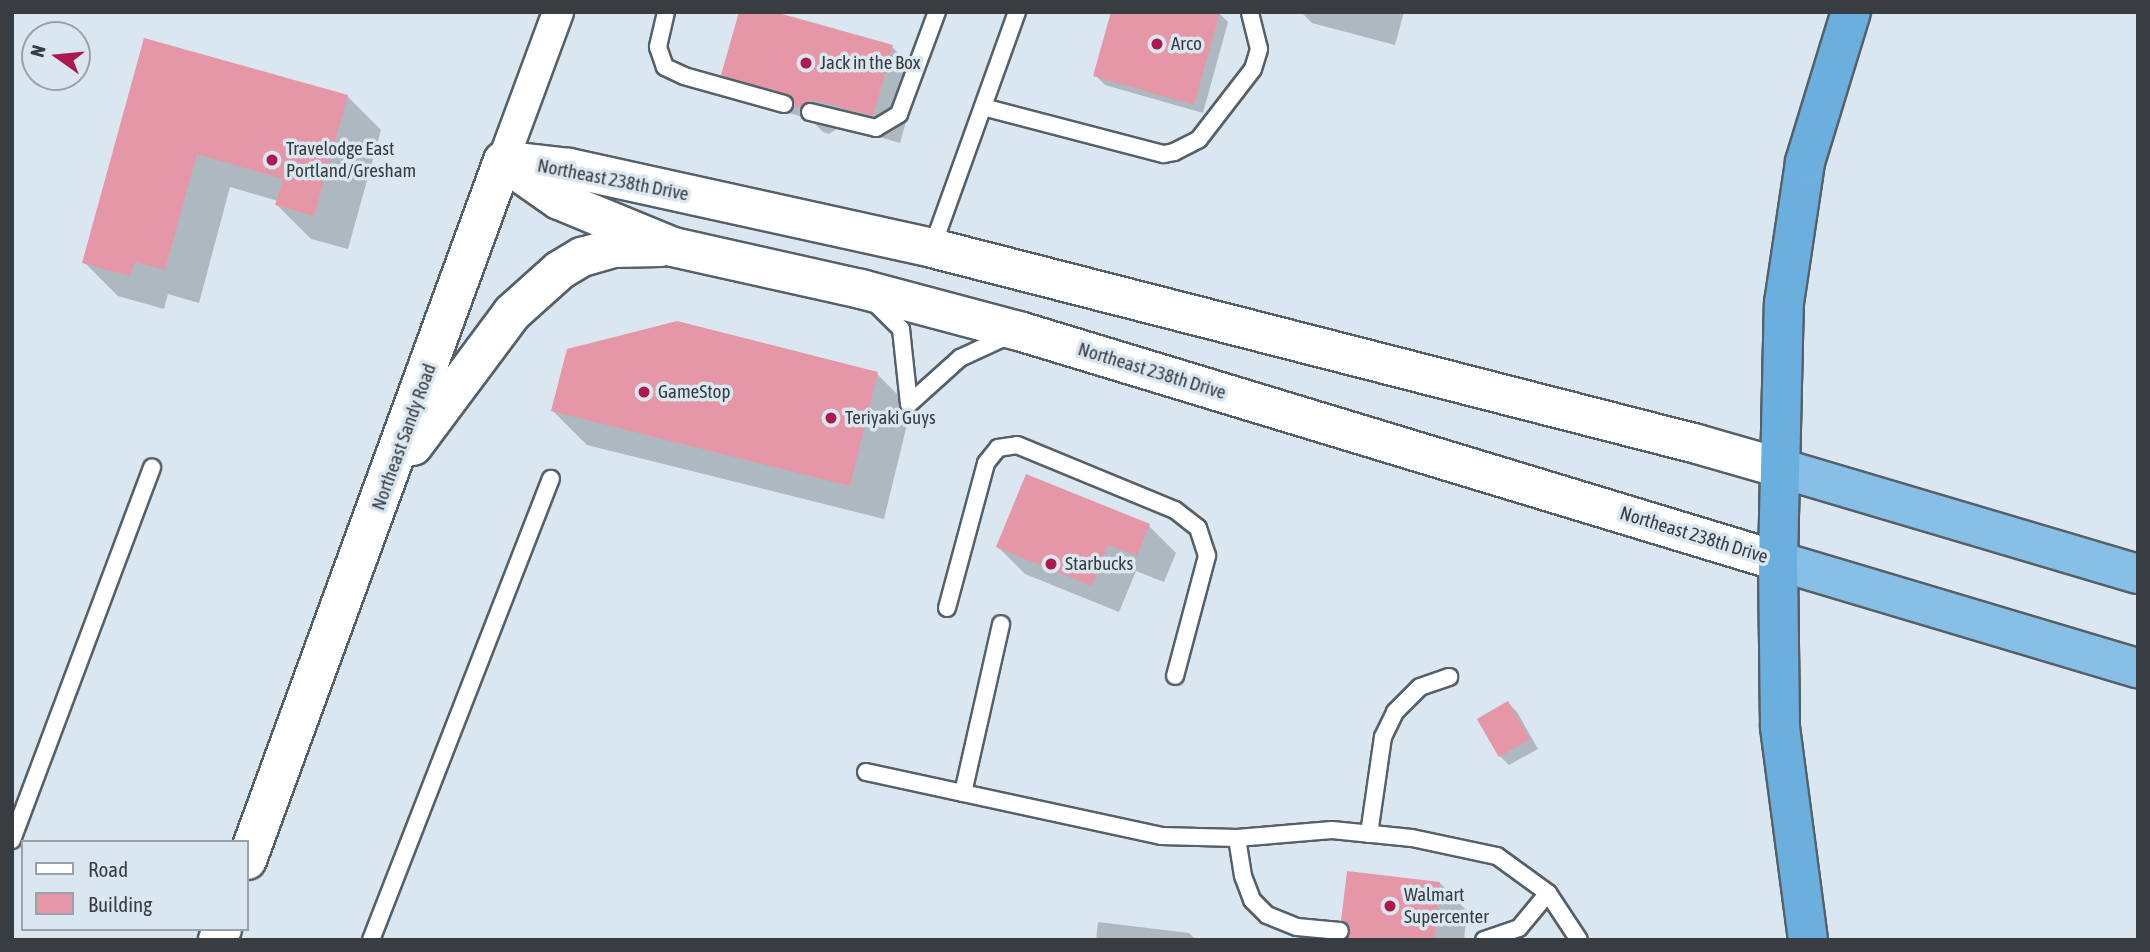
<!DOCTYPE html>
<style>
body{margin:0}
#map{position:relative;width:2150px;height:952px;overflow:hidden;background:#dae6f0;font-family:"Asap Condensed",sans-serif}
div>[style]{position:absolute}
.shadow>*{inset:0;background:#0003}
.building>*{inset:0;background:#e697a7;transform-origin:0 0}
.roads{filter:drop-shadow(2px 0 #556068) drop-shadow(-2px 0 #556068) drop-shadow(0 2px #556068) drop-shadow(0 -2px #556068)}
.service>*{height:16px;margin:-8px;padding:0 8px;transform-origin:8px;border-radius:8px;background:#fff}
.minor>*{height:30px;margin:-15px;padding:0 15px;transform-origin:15px;border-radius:15px;background:#fff}
.secondary>*{height:38px;margin:-19px;padding:0 19px;transform-origin:19px;border-radius:19px;background:#fff}
.trunk>*{height:38px;margin:-19px;padding:0 19px;transform-origin:19px;border-radius:19px;background:#88bfe6}
.motorway>*{height:38px;margin:-19px;padding:0 19px;transform-origin:19px;border-radius:19px;background:#6bafdf}
.dots>*{width:19px;height:19px;translate:-50% -50%;box-sizing:border-box;border:4px solid #dae6f0;border-radius:50%}
span{translate:-50% -50%;white-space:nowrap;text-align:center;line-height:1.15;-webkit-text-stroke:7px #dae6f0;paint-order:stroke}
.poi-label{font-size:19px;color:#383d41}
.left{translate:0 -50%;text-align:left}
.street-label{font-size:19px;color:#383d41}
.frame{position:absolute;inset:0;border:14px solid #383d41;pointer-events:none}
.legend{position:absolute;left:21px;top:840px;width:228px;height:91px;box-sizing:border-box;background:#dae6f0;border:2px solid #99a2aa;margin:0;padding:9px 12px;list-style:none;font-size:21px;color:#383d41}
.legend li{display:flex;align-items:center;gap:14px;height:35px}
.legend b{width:35px;border:2px solid #99a2aa}
.north{position:absolute;left:21px;top:21px;width:70px;height:70px;box-sizing:border-box;background:#dae6f0;border:2px solid #99a2aa;border-radius:50%;rotate:285deg;font-size:19px;font-weight:700;line-height:28px;text-align:center;color:#383d41}
.north::after{content:'';display:block;margin:auto;width:24px;height:32px;background:#ab194f;clip-path:polygon(50% 0,100% 100%,50% 72%,0 100%)}
</style>
<div id="map">
<div class="shadow">
<i style="clip-path:polygon(1301px 12px,1404px 12px,1395px 45px,1312px 23px)"></i>
<i style="clip-path:polygon(1219px 13px,1228px 22px,1203px 113px,1105px 85px,1095px 75px)"></i>
<i style="clip-path:polygon(146px 40px,347px 96px,381px 130px,348px 249px,311px 239px,277px 205px,278px 201px,230px 187px,199px 303px,168px 294px,164px 309px,118px 296px,84px 262px)"></i>
<i style="clip-path:polygon(892px 47px,919px 74px,900px 143px,841px 126px,829px 134px,823px 132px,810px 119px,750px 102px,723px 75px)"></i>
<i style="clip-path:polygon(877px 374px,911px 408px,884px 519px,587px 445px,553px 411px)"></i>
<i style="clip-path:polygon(1149px 526px,1176px 553px,1164px 582px,1136px 571px,1119px 612px,1025px 574px,998px 547px)"></i>
<i style="clip-path:polygon(1508px 703px,1517px 712px,1538px 749px,1509px 765px,1500px 756px)"></i>
<i style="clip-path:polygon(1440px 883px,1467px 911px,1464px 940px,1347px 940px,1351px 928px,1343px 920px)"></i>
<i style="clip-path:polygon(1098px 922px,1189px 933px,1196px 940px,1096px 940px)"></i>
</div>
<div class="building">
<i style="clip-path:polygon(739px 12px,775px 12px,893px 45px,873px 116px,813px 100px,801px 108px,794px 106px,792px 97px,787px 94px,721px 75px)"></i>
<i style="clip-path:polygon(1111px 12px,1220px 12px,1194px 105px,1093px 76px)"></i>
<i style="clip-path:polygon(144px 38px,348px 95px,314px 216px,275px 205px,283px 179px,197px 154px,165px 270px,135px 262px,130px 276px,82px 263px)"></i>
<i style="clip-path:polygon(677px 321px,878px 372px,850px 486px,551px 411px,567px 349px)"></i>
<i style="clip-path:polygon(1026px 474px,1150px 524px,1137px 556px,1108px 545px,1092px 586px,996px 547px)"></i>
<i style="left:1508px;top:701px;width:44px;height:36px;rotate:60deg"></i>
<i style="clip-path:polygon(1347px 871px,1440px 882px,1434px 940px,1345px 940px,1350px 931px,1347px 923px,1341px 921px)"></i>
</div>
<div class="roads">
<div class="service">
<i style="left:666px;top:12px;width:36px;rotate:103deg"></i>
<i style="left:658px;top:47px;width:21px;rotate:71deg"></i>
<i style="left:665px;top:67px;width:21px;rotate:25deg"></i>
<i style="left:684px;top:76px;width:104px;rotate:15.6deg"></i>
<i style="left:983px;top:107px;width:187px;rotate:14.6deg"></i>
<i style="left:1164px;top:154px;width:10px;rotate:-11deg"></i>
<i style="left:1174px;top:152px;width:28px;rotate:-27deg"></i>
<i style="left:1199px;top:139px;width:88px;rotate:-52.4deg"></i>
<i style="left:1253px;top:69px;width:21px;rotate:-73deg"></i>
<i style="left:1259px;top:49px;width:38px;rotate:-104deg"></i>
<i style="left:810px;top:112px;width:68px;rotate:13.6deg"></i>
<i style="left:876px;top:128px;width:27px;rotate:-31deg"></i>
<i style="left:899px;top:114px;width:109px;rotate:-69.6deg"></i>
<i style="left:932px;top:248px;width:251px;rotate:-70.2deg"></i>
<i style="left:875px;top:303px;width:37px;rotate:45deg"></i>
<i style="left:901px;top:329px;width:75px;rotate:83.9deg"></i>
<i style="left:909px;top:404px;width:69px;rotate:-42deg"></i>
<i style="left:960px;top:358px;width:55px;rotate:-24.7deg"></i>
<i style="left:947px;top:608px;width:150px;rotate:-74.9deg"></i>
<i style="left:986px;top:463px;width:19px;rotate:-51deg"></i>
<i style="left:998px;top:448px;width:19px;rotate:-9deg"></i>
<i style="left:1017px;top:445px;width:171px;rotate:22.4deg"></i>
<i style="left:1175px;top:510px;width:29px;rotate:38deg"></i>
<i style="left:1198px;top:528px;width:29px;rotate:72deg"></i>
<i style="left:1207px;top:556px;width:124px;rotate:104.9deg"></i>
<i style="left:866px;top:772px;width:302px;rotate:12.2deg"></i>
<i style="left:1161px;top:836px;width:76px;rotate:1.5deg"></i>
<i style="left:1237px;top:838px;width:95px;rotate:-4.8deg"></i>
<i style="left:1332px;top:830px;width:80px;rotate:5.7deg"></i>
<i style="left:1412px;top:838px;width:87px;rotate:12deg"></i>
<i style="left:1497px;top:856px;width:63px;rotate:36deg"></i>
<i style="left:1548px;top:893px;width:56px;rotate:56.6deg"></i>
<i style="left:963px;top:793px;width:173px;rotate:-77.3deg"></i>
<i style="left:1369px;top:834px;width:98px;rotate:-81.8deg"></i>
<i style="left:1383px;top:737px;width:28px;rotate:-64deg"></i>
<i style="left:1395px;top:712px;width:35px;rotate:-45deg"></i>
<i style="left:1420px;top:687px;width:31px;rotate:-19deg"></i>
<i style="left:1237px;top:838px;width:38px;rotate:81deg"></i>
<i style="left:1243px;top:876px;width:26px;rotate:69deg"></i>
<i style="left:1252px;top:900px;width:21px;rotate:45deg"></i>
<i style="left:1267px;top:915px;width:32px;rotate:22deg"></i>
<i style="left:1297px;top:927px;width:43px;rotate:5.3deg"></i>
<i style="left:12px;top:840px;width:398px;rotate:-69.4deg"></i>
<i style="left:371px;top:940px;width:495px;rotate:-68.7deg"></i>
<i style="left:1484px;top:940px;width:37px;rotate:-19deg"></i>
<i style="left:1519px;top:928px;width:45px;rotate:-50.4deg"></i>
</div>
<div class="minor">
<i style="left:503px;top:161px;width:159px;rotate:-69.7deg"></i>
</div>
<div class="secondary">
<i style="left:503px;top:161px;width:68px;rotate:34.9deg"></i>
<i style="left:559px;top:200px;width:123px;rotate:22.4deg"></i>
<i style="left:673px;top:247px;width:193px;rotate:12.6deg"></i>
<i style="left:861px;top:289px;width:163px;rotate:14.9deg"></i>
<i style="left:1019px;top:331px;width:793px;rotate:16.86deg"></i>
<i style="left:507px;top:161px;width:62px;rotate:6.4deg"></i>
<i style="left:569px;top:168px;width:372px;rotate:12.4deg"></i>
<i style="left:932px;top:248px;width:790px;rotate:14.37deg"></i>
<i style="left:1697px;top:444px;width:86px;rotate:16.1deg"></i>
<i style="left:413px;top:446px;width:166px;rotate:-53.3deg"></i>
<i style="left:512px;top:313px;width:64px;rotate:-41.9deg"></i>
<i style="left:560px;top:270px;width:26px;rotate:-31deg"></i>
<i style="left:582px;top:257px;width:32px;rotate:-16deg"></i>
<i style="left:613px;top:248px;width:47px;rotate:-1.2deg"></i>
<i style="left:247px;top:860px;width:744px;rotate:-69.89deg"></i>
<i style="left:218px;top:940px;width:12px;rotate:-70deg"></i>
</div>
<div class="trunk">
<i style="left:1780px;top:468px;width:373px;rotate:16.5deg"></i>
<i style="left:1778px;top:561px;width:376px;rotate:16.6deg"></i>
</div>
<div class="motorway">
<i style="left:1808px;top:940px;width:216px;rotate:-97.5deg"></i>
<i style="left:1780px;top:726px;width:165px;rotate:-90.7deg"></i>
<i style="left:1778px;top:561px;width:258px;rotate:-88.7deg"></i>
<i style="left:1784px;top:303px;width:143px;rotate:-81.5deg"></i>
<i style="left:1805px;top:162px;width:157px;rotate:-73deg"></i>
</div>
</div>
<div class="dots">
<i style="left:1157px;top:44px;background:#ab194f"></i>
<i style="left:806px;top:63px;background:#ab194f"></i>
<i style="left:272px;top:160px;background:#ab194f"></i>
<i style="left:644px;top:392px;background:#ab194f"></i>
<i style="left:831px;top:418px;background:#ab194f"></i>
<i style="left:1051px;top:564px;background:#ab194f"></i>
<i style="left:1390px;top:906px;background:#ab194f"></i>
</div>
<div class="poi-label">
<span class="left" style="left:1171px;top:44px">Arco</span>
<span class="left" style="left:820px;top:63px">Jack in the Box</span>
<span class="left" style="left:286px;top:160px">Travelodge East<br>Portland/Gresham</span>
<span class="left" style="left:658px;top:392px">GameStop</span>
<span class="left" style="left:845px;top:418px">Teriyaki Guys</span>
<span class="left" style="left:1065px;top:564px">Starbucks</span>
<span class="left" style="left:1404px;top:906px">Walmart<br>Supercenter</span>
</div>
<div class="street-label">
<span style="left:613px;top:180px;rotate:11deg">Northeast 238th Drive</span>
<span style="left:1152px;top:371px;rotate:17deg">Northeast 238th Drive</span>
<span style="left:404px;top:437px;rotate:-70deg">Northeast Sandy Road</span>
<span style="left:1694px;top:535px;rotate:17deg">Northeast 238th Drive</span>
</div>
<div class="frame"></div>
<ul class="legend">
<li><b style="height:9px;background:#fff"></b>Road</li>
<li><b style="height:19px;background:#e697a7"></b>Building</li>
</ul>
<div class="north">N</div>
</div>
